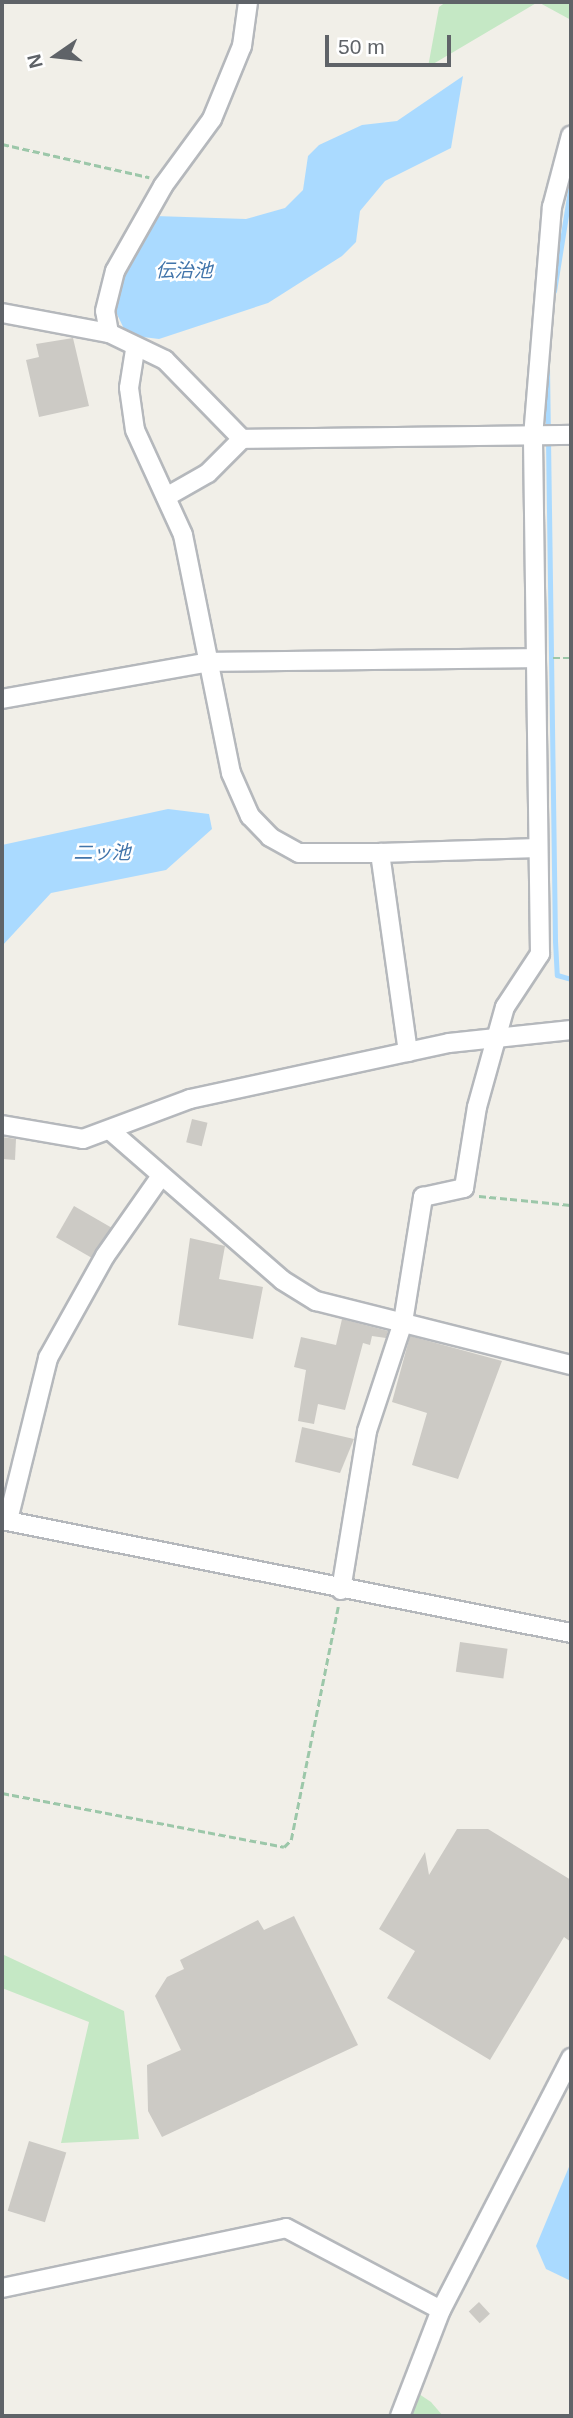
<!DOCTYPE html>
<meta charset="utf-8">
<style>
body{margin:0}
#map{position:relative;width:573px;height:2418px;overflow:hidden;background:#f1efe8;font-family:Helvetica,"Noto Sans JP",sans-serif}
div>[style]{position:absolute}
.green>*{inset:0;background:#c5e8c5}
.water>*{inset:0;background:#aadaff}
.stream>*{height:5px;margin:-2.5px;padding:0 2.5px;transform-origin:2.5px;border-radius:2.5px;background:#aadaff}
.building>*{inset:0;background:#cccac5;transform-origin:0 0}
.path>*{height:2.5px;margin-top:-1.25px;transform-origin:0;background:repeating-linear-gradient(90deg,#9cc7a9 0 7px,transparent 0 10.5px)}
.roads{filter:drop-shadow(2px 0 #b5b8bc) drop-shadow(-2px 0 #b5b8bc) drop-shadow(0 2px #b5b8bc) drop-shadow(0 -2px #b5b8bc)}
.street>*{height:18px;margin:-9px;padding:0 9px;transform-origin:9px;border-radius:9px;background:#fff}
span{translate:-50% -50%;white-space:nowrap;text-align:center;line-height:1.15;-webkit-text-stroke:5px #fff;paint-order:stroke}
.water-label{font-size:19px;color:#4174aa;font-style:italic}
.frame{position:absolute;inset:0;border:4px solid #5f6368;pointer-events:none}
.north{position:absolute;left:21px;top:21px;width:70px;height:70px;-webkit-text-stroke:5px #fff;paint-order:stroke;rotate:256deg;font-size:19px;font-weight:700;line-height:28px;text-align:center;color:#5f6368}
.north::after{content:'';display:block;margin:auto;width:24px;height:32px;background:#5f6368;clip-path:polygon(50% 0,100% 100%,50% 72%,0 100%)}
.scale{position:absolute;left:325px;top:35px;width:126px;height:32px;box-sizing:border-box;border:4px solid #5f6368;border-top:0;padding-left:9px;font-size:21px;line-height:24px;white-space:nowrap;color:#5f6368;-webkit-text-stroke:5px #fff;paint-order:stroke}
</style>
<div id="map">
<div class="green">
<i style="clip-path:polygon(446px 2px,571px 2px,571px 20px,538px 2px,428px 67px,439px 7px)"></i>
<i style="clip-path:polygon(2px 1954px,124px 2011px,139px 2139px,61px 2143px,89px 2022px,2px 1988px)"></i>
<i style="clip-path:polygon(416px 2392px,431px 2402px,443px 2416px,407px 2416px)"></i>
</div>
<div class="water">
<i style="clip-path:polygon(463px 76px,451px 148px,385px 181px,360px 211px,356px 242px,342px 256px,268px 303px,159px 339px,127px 335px,114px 308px,123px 265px,155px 216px,246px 219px,285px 208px,303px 190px,308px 156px,319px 145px,362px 125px,397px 121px)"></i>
<i style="clip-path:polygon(168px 809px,209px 814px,212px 829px,166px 870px,51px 893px,2px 946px,2px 845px)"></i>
<i style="clip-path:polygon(571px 2162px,571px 2281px,546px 2269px,536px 2246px)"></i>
</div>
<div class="stream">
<i style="left:554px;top:291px;width:108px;rotate:-81deg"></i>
<i style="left:547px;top:367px;width:574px;rotate:89.2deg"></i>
<i style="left:555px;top:941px;width:34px;rotate:87deg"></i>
<i style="left:557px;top:975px;width:15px;rotate:16deg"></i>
</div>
<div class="building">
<i style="clip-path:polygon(73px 338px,89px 406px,39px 417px,26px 360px,39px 357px,36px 344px)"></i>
<i style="left:192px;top:1119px;width:16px;height:24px;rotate:14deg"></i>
<i style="clip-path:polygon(2px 1137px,16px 1139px,15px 1160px,2px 1159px)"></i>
<i style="left:74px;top:1206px;width:43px;height:36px;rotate:30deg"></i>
<i style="clip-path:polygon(190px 1238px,225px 1246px,219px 1279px,263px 1287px,253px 1339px,178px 1325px)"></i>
<i style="clip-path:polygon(342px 1319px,388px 1331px,386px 1338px,372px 1336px,370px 1345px,363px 1343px,345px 1410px,318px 1404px,314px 1424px,298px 1421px,306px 1370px,294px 1367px,301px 1337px,336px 1345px)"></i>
<i style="clip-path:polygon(410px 1336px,502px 1361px,458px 1479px,412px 1465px,427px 1413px,392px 1402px)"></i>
<i style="clip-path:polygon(302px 1427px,354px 1439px,340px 1473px,295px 1462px)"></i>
<i style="left:460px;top:1642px;width:48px;height:30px;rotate:8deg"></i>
<i style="clip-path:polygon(457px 1829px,488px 1829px,571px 1880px,571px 1942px,564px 1937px,490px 2060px,387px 1998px,415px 1951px,379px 1929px,425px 1852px,429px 1875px)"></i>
<i style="clip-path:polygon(294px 1916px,358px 2045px,162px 2137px,148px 2111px,147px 2065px,181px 2050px,155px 1996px,167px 1977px,184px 1969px,180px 1960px,258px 1920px,264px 1930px)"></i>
<i style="left:29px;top:2141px;width:39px;height:73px;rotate:17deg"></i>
<i style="left:479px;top:2302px;width:16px;height:14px;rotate:47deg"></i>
</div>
<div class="path">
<i style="left:2px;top:144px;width:151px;rotate:12.7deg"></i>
<i style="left:553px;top:658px;width:18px"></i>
<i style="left:479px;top:1196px;width:92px;rotate:5.6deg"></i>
<i style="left:2px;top:1793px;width:287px;rotate:10.8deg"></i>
<i style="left:284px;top:1847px;width:10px;rotate:-45deg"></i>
<i style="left:291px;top:1840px;width:238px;rotate:-78.6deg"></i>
</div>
<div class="roads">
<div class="street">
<i style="left:2px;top:313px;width:109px;rotate:10.6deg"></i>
<i style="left:109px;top:333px;width:62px;rotate:25.7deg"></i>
<i style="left:165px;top:360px;width:110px;rotate:45.7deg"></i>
<i style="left:242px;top:439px;width:329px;rotate:-0.7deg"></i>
<i style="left:109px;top:333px;width:22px;rotate:-100deg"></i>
<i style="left:105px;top:311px;width:41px;rotate:-76deg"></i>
<i style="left:115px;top:271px;width:98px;rotate:-60.5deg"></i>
<i style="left:163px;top:186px;width:83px;rotate:-53.8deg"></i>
<i style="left:212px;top:119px;width:79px;rotate:-67.7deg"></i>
<i style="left:242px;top:46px;width:44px;rotate:-82.2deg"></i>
<i style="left:135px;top:350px;width:38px;rotate:99deg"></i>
<i style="left:129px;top:388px;width:42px;rotate:81.9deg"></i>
<i style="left:135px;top:430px;width:115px;rotate:65.4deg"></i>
<i style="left:183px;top:535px;width:243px;rotate:78.6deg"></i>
<i style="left:231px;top:773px;width:47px;rotate:66.2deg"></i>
<i style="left:250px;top:816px;width:29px;rotate:46deg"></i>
<i style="left:270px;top:837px;width:33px;rotate:29deg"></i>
<i style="left:299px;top:853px;width:81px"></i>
<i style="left:380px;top:853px;width:201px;rotate:82deg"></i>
<i style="left:166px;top:497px;width:48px;rotate:-29.7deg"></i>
<i style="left:208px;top:473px;width:48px;rotate:-45deg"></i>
<i style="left:2px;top:699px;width:210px;rotate:-10.1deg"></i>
<i style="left:209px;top:662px;width:327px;rotate:-0.7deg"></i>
<i style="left:380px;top:853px;width:157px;rotate:-1.8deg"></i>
<i style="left:2px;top:1125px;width:82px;rotate:9.8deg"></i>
<i style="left:83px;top:1139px;width:114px;rotate:-20.5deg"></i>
<i style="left:190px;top:1099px;width:265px;rotate:-12.2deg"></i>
<i style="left:449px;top:1043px;width:123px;rotate:-6.1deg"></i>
<i style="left:112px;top:1132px;width:225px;rotate:41deg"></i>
<i style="left:282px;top:1280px;width:40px;rotate:32deg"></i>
<i style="left:316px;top:1301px;width:263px;rotate:14.1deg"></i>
<i style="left:2px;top:1520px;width:580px;rotate:11.23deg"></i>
<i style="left:8px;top:1520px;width:167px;rotate:-76.1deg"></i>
<i style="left:48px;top:1358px;width:117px;rotate:-60.8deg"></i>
<i style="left:105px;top:1256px;width:98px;rotate:-55deg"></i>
<i style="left:341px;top:1590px;width:161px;rotate:-80.7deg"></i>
<i style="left:367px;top:1431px;width:115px;rotate:-71.7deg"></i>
<i style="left:403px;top:1322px;width:127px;rotate:-80.9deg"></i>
<i style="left:423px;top:1197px;width:42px;rotate:-12.4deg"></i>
<i style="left:464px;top:1188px;width:82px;rotate:-80.9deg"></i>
<i style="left:477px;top:1107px;width:104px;rotate:-74.4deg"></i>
<i style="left:505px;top:1007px;width:64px;rotate:-56.6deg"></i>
<i style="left:540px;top:954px;width:517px;rotate:-90.78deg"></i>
<i style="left:533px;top:437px;width:231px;rotate:-85.3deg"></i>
<i style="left:552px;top:207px;width:74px;rotate:-75.2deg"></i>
<i style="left:2px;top:2288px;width:290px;rotate:-11.9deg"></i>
<i style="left:286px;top:2228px;width:175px;rotate:27.9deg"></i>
<i style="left:400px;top:2416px;width:114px;rotate:-68.9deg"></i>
<i style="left:441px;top:2310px;width:284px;rotate:-62.7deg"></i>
</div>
</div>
<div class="water-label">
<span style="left:184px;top:271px">伝治池</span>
<span style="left:102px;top:853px">二ッ池</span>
</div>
<div class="frame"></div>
<div class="north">N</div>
<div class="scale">50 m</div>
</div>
